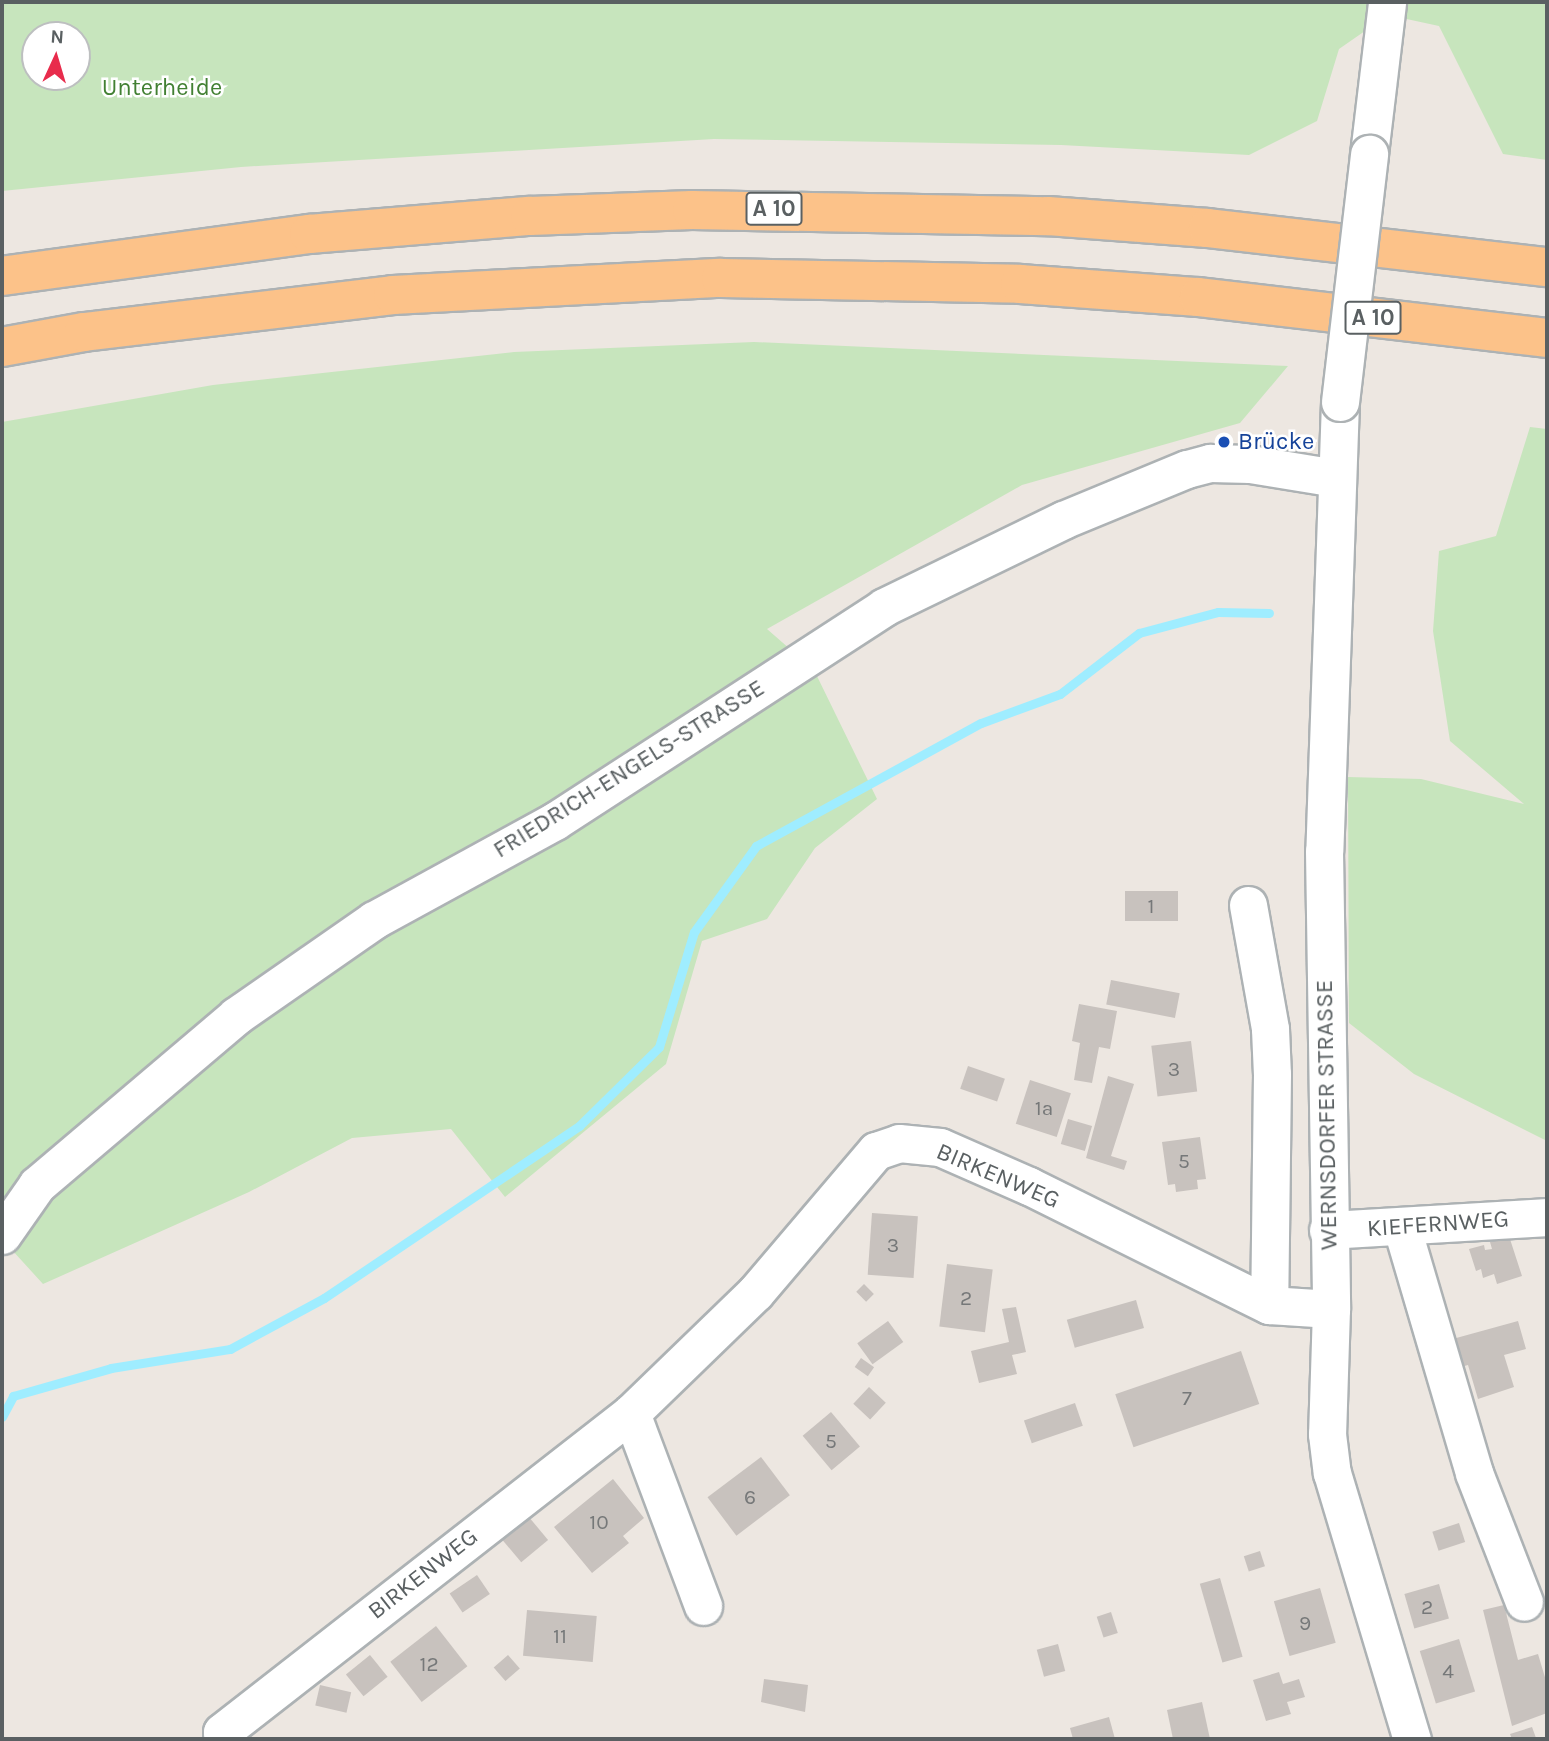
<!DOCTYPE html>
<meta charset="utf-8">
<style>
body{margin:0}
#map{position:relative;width:1549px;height:1741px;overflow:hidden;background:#ede7e1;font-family:Karla,sans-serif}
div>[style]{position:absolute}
.green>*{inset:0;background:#c7e5bd}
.stream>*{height:9px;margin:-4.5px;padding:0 4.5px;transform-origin:4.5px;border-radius:4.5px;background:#9fedff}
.building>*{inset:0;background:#c8c2be;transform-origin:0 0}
.roads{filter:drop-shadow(2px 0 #adb2b4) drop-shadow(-2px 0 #adb2b4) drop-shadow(0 2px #adb2b4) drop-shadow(0 -2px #adb2b4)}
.minor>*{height:37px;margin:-18.5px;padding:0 18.5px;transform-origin:18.5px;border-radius:18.5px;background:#fff}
.highway>*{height:38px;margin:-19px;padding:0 19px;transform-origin:19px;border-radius:19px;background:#fcc289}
.bridges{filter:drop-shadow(2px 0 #adb2b4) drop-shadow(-2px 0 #adb2b4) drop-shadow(0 2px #adb2b4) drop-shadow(0 -2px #adb2b4)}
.minor-bridge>*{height:37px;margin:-18.5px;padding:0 18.5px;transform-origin:18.5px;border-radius:18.5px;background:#fff}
.dots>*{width:19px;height:19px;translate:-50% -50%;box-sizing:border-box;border:4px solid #fff;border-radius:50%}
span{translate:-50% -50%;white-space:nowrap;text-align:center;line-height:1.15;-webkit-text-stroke:5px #fff;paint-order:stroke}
.number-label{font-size:21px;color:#767879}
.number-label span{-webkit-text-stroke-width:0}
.shield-label span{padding:2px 5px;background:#fff;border:2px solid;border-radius:5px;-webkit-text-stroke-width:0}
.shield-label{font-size:23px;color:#5a6062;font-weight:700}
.park-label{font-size:24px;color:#428033}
.transit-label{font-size:24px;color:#164399}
.left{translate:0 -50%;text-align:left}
.street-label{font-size:24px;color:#5a6062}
.frame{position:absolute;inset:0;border:4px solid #5a6062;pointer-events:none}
.north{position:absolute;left:21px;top:21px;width:70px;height:70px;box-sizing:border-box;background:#fff;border:2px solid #bdbfc0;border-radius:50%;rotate:4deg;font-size:19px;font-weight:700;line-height:28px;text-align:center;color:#5a6062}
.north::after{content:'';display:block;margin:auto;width:24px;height:32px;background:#e82c4c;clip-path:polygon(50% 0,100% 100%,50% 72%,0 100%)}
</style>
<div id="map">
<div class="green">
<i style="clip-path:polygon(evenodd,2px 2px,1547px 2px,1547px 160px,1503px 154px,1439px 26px,1388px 15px,1339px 49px,1317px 121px,1249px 155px,1061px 145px,714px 139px,241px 167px,2px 191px,2px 2px,35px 35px,77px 35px,77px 77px,35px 77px,35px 35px)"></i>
<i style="clip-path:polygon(754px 342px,1288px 366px,1240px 423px,1022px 485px,767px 629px,814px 670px,877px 799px,815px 848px,767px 919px,702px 941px,666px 1064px,505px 1197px,451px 1129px,352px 1138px,249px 1192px,43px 1284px,2px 1239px,2px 422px,213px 385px,514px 352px)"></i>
<i style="clip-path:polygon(1530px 427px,1547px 429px,1547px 1141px,1414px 1074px,1349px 1023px,1348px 777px,1421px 779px,1524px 804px,1450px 741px,1433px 631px,1439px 551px,1496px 536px)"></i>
</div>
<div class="stream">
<i style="left:2px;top:1417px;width:24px;rotate:-62deg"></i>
<i style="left:13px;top:1396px;width:102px;rotate:-15.9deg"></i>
<i style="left:111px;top:1368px;width:121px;rotate:-9.1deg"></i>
<i style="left:230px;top:1349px;width:107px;rotate:-28.5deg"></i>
<i style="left:324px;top:1298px;width:308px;rotate:-34deg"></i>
<i style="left:579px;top:1126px;width:112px;rotate:-44.6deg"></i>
<i style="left:659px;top:1047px;width:120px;rotate:-73.1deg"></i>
<i style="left:694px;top:932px;width:106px;rotate:-54.2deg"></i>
<i style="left:756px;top:846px;width:256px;rotate:-28.7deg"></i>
<i style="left:981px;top:723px;width:84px;rotate:-20.2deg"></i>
<i style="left:1060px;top:694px;width:100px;rotate:-37.7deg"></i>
<i style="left:1139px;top:633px;width:82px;rotate:-14.9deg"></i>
<i style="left:1218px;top:612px;width:51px;rotate:1.1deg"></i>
</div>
<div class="building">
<i style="left:1178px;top:891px;width:30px;height:53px;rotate:90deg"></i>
<i style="left:1111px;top:980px;width:70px;height:25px;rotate:11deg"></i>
<i style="clip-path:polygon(1079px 1004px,1117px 1011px,1110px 1049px,1099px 1047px,1092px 1083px,1074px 1080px,1080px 1043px,1072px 1041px)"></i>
<i style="left:1191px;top:1041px;width:51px;height:40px;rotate:83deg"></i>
<i style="left:968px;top:1066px;width:39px;height:24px;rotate:19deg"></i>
<i style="clip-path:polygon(1108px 1076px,1134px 1084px,1111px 1156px,1127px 1161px,1124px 1170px,1086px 1158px)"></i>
<i style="left:1030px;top:1080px;width:43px;height:46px;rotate:18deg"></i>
<i style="left:1068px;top:1119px;width:25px;height:26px;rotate:16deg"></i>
<i style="clip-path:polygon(1200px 1137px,1206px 1179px,1197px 1180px,1198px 1189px,1176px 1192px,1175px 1184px,1168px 1185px,1162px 1142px)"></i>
<i style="left:872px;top:1213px;width:46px;height:62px;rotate:4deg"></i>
<i style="clip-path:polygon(1509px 1236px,1522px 1276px,1497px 1284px,1494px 1274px,1483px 1278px,1481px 1269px,1476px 1271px,1469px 1249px,1484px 1245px,1485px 1250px,1492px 1249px,1490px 1242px)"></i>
<i style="left:947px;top:1264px;width:46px;height:63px;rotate:7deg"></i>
<i style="left:864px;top:1284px;width:14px;height:11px;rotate:45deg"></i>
<i style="left:1136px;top:1300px;width:29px;height:72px;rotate:74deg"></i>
<i style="clip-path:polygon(1016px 1307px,1026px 1352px,1012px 1355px,1017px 1374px,979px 1383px,971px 1351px,1009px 1342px,1002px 1309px)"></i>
<i style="left:888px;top:1321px;width:26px;height:38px;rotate:54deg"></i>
<i style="clip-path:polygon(1518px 1321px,1526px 1349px,1504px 1355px,1514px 1387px,1478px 1399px,1468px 1365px,1457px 1368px,1449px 1340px)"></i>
<i style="left:1241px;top:1351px;width:56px;height:133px;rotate:71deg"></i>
<i style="left:861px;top:1358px;width:16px;height:11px;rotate:35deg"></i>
<i style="left:869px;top:1387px;width:23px;height:23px;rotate:43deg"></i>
<i style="left:1075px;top:1403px;width:24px;height:54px;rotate:71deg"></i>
<i style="left:831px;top:1412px;width:45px;height:37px;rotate:50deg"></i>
<i style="left:761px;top:1457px;width:48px;height:67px;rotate:53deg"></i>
<i style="clip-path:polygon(613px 1479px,644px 1518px,623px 1536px,629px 1543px,592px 1573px,554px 1527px)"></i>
<i style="left:523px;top:1510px;width:39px;height:35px;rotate:50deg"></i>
<i style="left:1459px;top:1523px;width:20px;height:28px;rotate:72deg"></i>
<i style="left:1260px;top:1551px;width:16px;height:17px;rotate:72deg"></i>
<i style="left:477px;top:1575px;width:23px;height:33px;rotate:56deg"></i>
<i style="left:1220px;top:1578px;width:82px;height:21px;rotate:74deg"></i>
<i style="left:1439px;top:1584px;width:36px;height:36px;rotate:74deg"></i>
<i style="left:1320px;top:1588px;width:57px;height:48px;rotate:74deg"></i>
<i style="clip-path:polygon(1504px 1605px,1518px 1660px,1538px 1654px,1547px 1684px,1547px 1713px,1512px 1726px,1483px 1610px)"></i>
<i style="left:527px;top:1610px;width:70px;height:46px;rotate:5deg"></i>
<i style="left:1111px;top:1612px;width:22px;height:15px;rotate:72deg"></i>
<i style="left:436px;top:1626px;width:51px;height:58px;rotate:52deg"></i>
<i style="left:1459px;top:1639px;width:55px;height:41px;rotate:73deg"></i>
<i style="left:1058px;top:1644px;width:28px;height:22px;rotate:75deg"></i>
<i style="left:370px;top:1655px;width:28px;height:31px;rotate:51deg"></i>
<i style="left:508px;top:1655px;width:18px;height:19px;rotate:49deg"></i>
<i style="clip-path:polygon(1279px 1672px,1283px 1684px,1299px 1679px,1305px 1697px,1287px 1702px,1291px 1714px,1266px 1721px,1253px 1680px)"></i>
<i style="clip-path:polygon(764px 1679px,808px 1685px,805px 1712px,761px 1702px)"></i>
<i style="left:320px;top:1685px;width:32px;height:21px;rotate:13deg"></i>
<i style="clip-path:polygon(1202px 1702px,1210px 1739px,1173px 1739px,1167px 1710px)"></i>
<i style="clip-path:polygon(1109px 1717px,1115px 1739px,1073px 1739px,1070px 1728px)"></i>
<i style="clip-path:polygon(1532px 1727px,1536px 1738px,1512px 1739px,1510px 1734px)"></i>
</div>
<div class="roads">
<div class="minor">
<i style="left:1369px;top:154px;width:153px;rotate:-83.2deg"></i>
<i style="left:1340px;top:402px;width:449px;rotate:92deg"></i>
<i style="left:1324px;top:851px;width:458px;rotate:89.1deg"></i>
<i style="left:1331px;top:1309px;width:125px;rotate:91.8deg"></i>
<i style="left:1327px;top:1434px;width:39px;rotate:83deg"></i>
<i style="left:1332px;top:1473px;width:278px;rotate:73.3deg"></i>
<i style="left:1248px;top:905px;width:126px;rotate:79.9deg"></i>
<i style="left:1270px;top:1029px;width:45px;rotate:87.5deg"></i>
<i style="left:1272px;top:1074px;width:231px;rotate:90.7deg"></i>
<i style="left:1402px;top:1228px;width:255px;rotate:73.6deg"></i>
<i style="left:1474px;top:1473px;width:138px;rotate:68.8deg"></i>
<i style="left:1328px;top:1230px;width:219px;rotate:-3.4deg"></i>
<i style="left:2px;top:1235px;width:61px;rotate:-55deg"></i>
<i style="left:37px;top:1185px;width:261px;rotate:-40.3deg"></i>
<i style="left:236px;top:1016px;width:168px;rotate:-34.8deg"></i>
<i style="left:374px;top:920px;width:206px;rotate:-28.7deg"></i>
<i style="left:555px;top:821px;width:392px;rotate:-33deg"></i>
<i style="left:884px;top:607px;width:199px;rotate:-25.9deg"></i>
<i style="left:1063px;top:520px;width:134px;rotate:-22.4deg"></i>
<i style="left:1187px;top:469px;width:24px;rotate:-15deg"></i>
<i style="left:1210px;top:463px;width:40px;rotate:1.4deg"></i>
<i style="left:1250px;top:464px;width:87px;rotate:9.2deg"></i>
<i style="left:631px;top:1413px;width:206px;rotate:69.5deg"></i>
<i style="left:223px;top:1739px;width:7px;rotate:-98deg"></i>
<i style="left:222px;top:1732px;width:519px;rotate:-37.95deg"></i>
<i style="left:631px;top:1413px;width:173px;rotate:-44.1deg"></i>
<i style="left:755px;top:1293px;width:187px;rotate:-49.6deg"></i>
<i style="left:876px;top:1151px;width:24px;rotate:-19deg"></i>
<i style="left:899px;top:1143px;width:41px;rotate:5.6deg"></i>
<i style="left:940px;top:1147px;width:97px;rotate:23.7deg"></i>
<i style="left:1029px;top:1186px;width:268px;rotate:26.4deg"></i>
<i style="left:1269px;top:1305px;width:62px;rotate:3.7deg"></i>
</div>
<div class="highway">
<i style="left:2px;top:276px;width:310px;rotate:-7.8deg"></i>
<i style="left:309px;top:234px;width:222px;rotate:-4.7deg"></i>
<i style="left:530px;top:216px;width:162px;rotate:-2.1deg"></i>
<i style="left:692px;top:210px;width:356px;rotate:1deg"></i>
<i style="left:1048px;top:216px;width:160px;rotate:4.3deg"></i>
<i style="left:1208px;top:228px;width:341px;rotate:6.6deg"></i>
<i style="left:2px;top:347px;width:83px;rotate:-10.4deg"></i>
<i style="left:84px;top:332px;width:311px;rotate:-6.8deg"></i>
<i style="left:393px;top:295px;width:328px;rotate:-3deg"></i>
<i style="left:721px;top:278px;width:299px;rotate:1.1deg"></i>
<i style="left:1020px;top:284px;width:179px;rotate:4.2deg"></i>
<i style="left:1199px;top:297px;width:350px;rotate:6.7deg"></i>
</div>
</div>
<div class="bridges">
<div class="minor-bridge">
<i style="left:1340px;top:402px;width:250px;rotate:-83.3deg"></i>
</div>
</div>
<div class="dots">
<i style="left:1224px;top:442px;background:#1a4fb4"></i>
</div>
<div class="number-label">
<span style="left:1151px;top:906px">1</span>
<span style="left:1174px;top:1069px">3</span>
<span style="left:1044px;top:1108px">1a</span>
<span style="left:1184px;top:1161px">5</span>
<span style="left:893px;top:1245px">3</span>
<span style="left:966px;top:1298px">2</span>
<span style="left:1187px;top:1398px">7</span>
<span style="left:831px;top:1441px">5</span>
<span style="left:750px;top:1497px">6</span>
<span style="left:599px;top:1522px">10</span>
<span style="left:1427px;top:1607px">2</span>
<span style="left:1305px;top:1623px">9</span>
<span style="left:560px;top:1636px">11</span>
<span style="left:429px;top:1664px">12</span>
<span style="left:1448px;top:1671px">4</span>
</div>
<div class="shield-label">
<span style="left:774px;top:209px">A 10</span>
<span style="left:1373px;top:318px">A 10</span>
</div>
<div class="park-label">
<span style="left:162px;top:88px">Unterheide</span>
</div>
<div class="transit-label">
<span class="left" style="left:1238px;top:442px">Brücke</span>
</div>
<div class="street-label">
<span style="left:629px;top:769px;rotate:-32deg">FRIEDRICH-ENGELS-STRASSE</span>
<span style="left:1327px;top:1115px;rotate:-91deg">WERNSDORFER STRASSE</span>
<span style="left:998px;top:1176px;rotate:23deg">BIRKENWEG</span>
<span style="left:1438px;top:1224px;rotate:-4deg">KIEFERNWEG</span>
<span style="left:423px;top:1574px;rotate:-38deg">BIRKENWEG</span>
</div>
<div class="frame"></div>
<div class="north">N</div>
</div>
